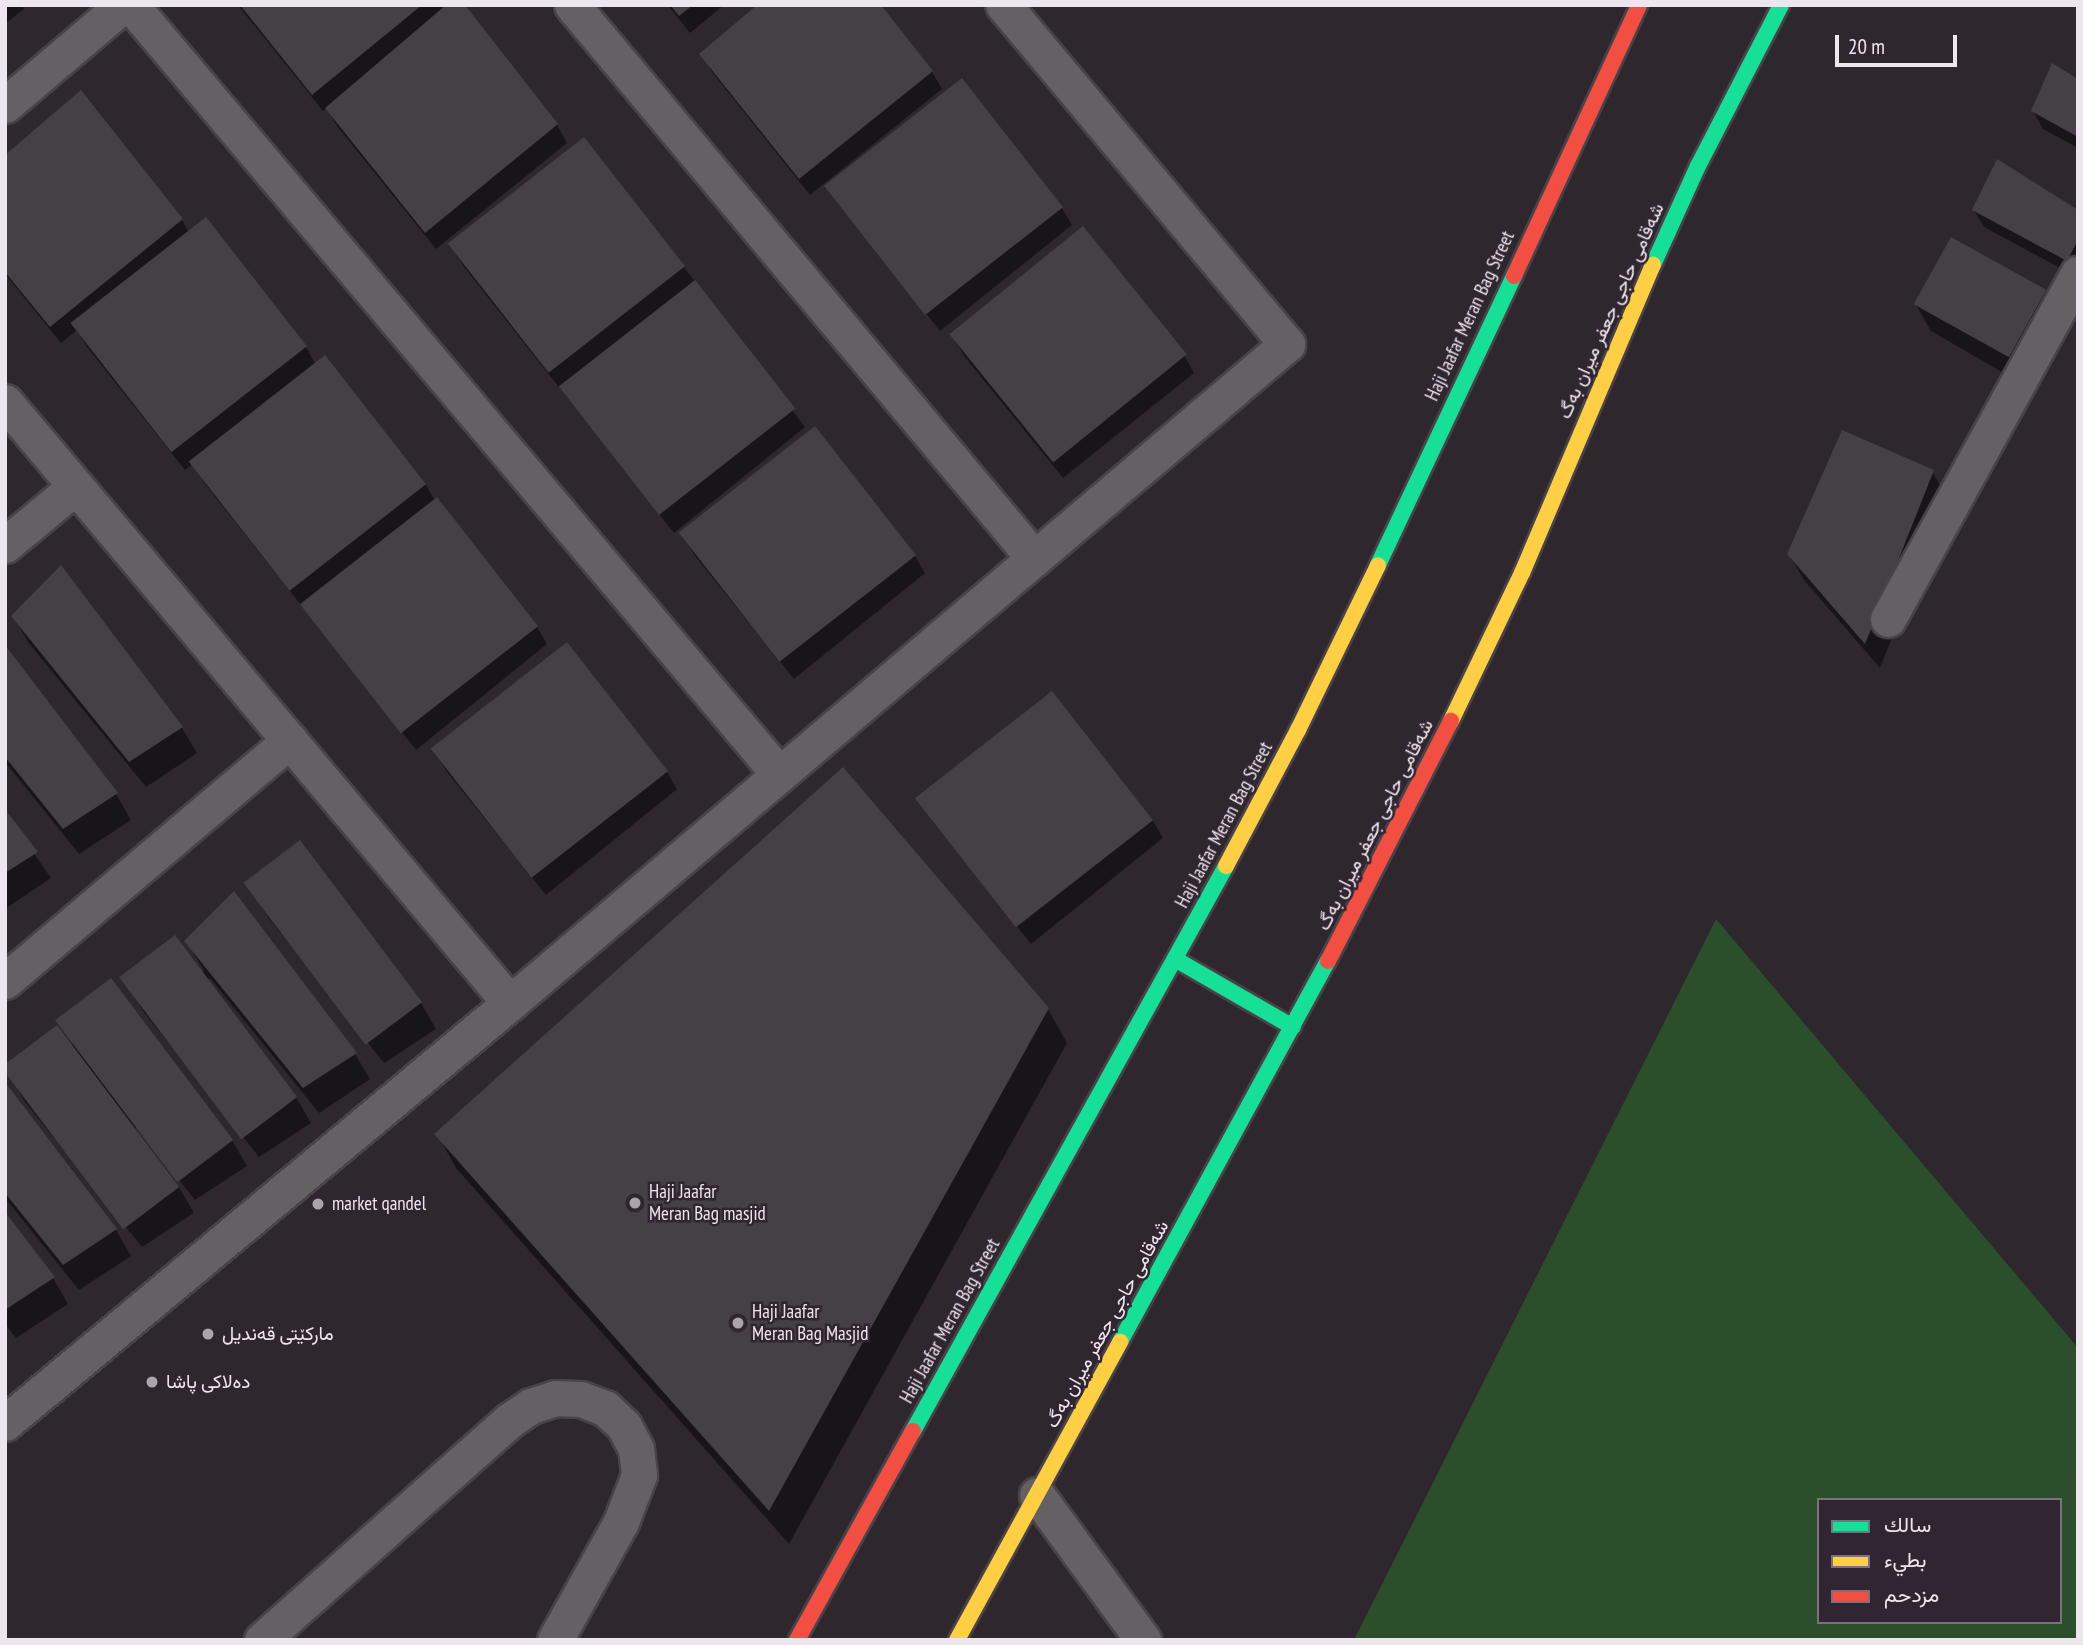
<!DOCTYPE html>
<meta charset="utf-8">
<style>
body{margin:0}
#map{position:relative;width:2083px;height:1645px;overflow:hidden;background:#2e282e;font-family:"PT Sans Narrow",Vazirmatn,sans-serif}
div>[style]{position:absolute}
.green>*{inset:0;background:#2b4f2a}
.shadow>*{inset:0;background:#0007}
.building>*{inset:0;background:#454045;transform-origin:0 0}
.roads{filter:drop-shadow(2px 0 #484348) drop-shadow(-2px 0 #484348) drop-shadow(0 2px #484348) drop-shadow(0 -2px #484348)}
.street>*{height:35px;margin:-17.5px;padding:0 17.5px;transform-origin:17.5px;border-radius:17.5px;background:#646064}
.fast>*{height:16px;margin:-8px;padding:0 8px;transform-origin:8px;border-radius:8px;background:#16e098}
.slow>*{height:16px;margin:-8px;padding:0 8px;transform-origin:8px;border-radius:8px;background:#ffcf43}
.jam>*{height:16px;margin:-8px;padding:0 8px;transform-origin:8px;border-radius:8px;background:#f24e42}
.dots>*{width:19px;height:19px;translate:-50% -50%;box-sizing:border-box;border:4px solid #302531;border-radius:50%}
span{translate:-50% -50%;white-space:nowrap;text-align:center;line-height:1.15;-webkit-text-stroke:5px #302531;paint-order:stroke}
.street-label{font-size:19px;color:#ede6ee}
.poi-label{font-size:19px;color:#ede6ee}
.left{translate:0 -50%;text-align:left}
.frame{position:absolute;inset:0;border:7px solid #ede6ee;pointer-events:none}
.legend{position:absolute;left:1817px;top:1498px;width:245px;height:126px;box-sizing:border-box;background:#302531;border:2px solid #7c727d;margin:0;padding:9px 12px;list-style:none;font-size:21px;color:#ede6ee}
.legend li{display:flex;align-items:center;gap:14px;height:35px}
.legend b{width:35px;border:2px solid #7c727d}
.scale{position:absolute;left:1835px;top:35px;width:122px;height:32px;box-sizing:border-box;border:4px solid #ede6ee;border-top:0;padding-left:9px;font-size:21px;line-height:24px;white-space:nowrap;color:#ede6ee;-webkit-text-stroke:5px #302531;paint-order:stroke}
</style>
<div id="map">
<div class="green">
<i style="clip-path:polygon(evenodd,1716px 919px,2078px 1348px,2078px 1640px,1354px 1640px,1716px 919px,1819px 1500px,2060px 1500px,2060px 1622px,1819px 1622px,1819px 1500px)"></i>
</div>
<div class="shadow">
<i style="clip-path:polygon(5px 5px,22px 5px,24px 9px,5px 24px)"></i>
<i style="clip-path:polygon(238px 5px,462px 5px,557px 125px,567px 143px,436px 249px,337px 126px,327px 108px,323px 111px)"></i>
<i style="clip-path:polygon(668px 5px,724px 5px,690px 33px)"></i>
<i style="clip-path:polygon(702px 55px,932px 72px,942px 89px,810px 195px,712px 72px)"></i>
<i style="clip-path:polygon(961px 81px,1062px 208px,1072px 225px,940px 331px,842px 208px,832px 191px)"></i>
<i style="clip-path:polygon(2078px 81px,2078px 148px,2043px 129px,2033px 111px)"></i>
<i style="clip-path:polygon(5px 157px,182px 220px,189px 233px,306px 347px,316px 365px,426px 485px,435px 501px,537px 627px,547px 644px,416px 750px,205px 484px,195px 467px,218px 448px,215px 446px,185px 470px,87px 347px,77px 330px,61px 343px,5px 274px)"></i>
<i style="clip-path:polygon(1974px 210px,2078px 212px,2077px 277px,1984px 227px)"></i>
<i style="clip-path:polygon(454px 250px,684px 267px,805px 427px,674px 533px,464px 267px)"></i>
<i style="clip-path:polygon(2045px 291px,2060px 317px,2021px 383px,1931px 331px,1916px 305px)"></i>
<i style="clip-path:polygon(954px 338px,1184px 355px,1194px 373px,1063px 478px,964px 356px)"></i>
<i style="clip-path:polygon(814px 429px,915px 556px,925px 573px,794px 679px,695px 556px,685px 539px)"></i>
<i style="clip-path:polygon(1932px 471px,1947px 497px,1880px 668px,1804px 580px,1789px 554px)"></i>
<i style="clip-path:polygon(13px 616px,182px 728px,197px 753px,146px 787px,28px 642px)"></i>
<i style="clip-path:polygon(566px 645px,667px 772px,677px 789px,546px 895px,447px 772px,437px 755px)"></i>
<i style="clip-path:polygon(5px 648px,116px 794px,131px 820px,79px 854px,5px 762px)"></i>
<i style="clip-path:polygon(1052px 694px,1153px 821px,1163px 838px,1031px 944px,933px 821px,923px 804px)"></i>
<i style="clip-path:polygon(5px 811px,51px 878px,5px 909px)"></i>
<i style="clip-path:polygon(253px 891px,421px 1003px,436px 1029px,384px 1063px,268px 917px)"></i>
<i style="clip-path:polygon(187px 942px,355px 1054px,370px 1079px,319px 1113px,210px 978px,207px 980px,296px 1097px,311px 1123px,259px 1157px,143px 1011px,128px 985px,204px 971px)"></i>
<i style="clip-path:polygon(111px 980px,232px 1140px,247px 1166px,195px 1200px,137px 1127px,134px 1129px,179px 1187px,194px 1213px,142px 1247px,25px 1102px,10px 1076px,73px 1044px,64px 1028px)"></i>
<i style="clip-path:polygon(1048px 1009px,1067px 1043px,789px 1544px,456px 1168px,437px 1134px)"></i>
<i style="clip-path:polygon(5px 1085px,116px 1230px,131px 1256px,79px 1290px,5px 1198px)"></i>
<i style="clip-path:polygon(5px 1215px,53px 1278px,68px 1304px,16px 1338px,5px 1324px)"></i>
</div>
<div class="building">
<i style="clip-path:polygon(240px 5px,422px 5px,312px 95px)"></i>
<i style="clip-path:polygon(446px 5px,465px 5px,558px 124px,425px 233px,325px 108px)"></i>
<i style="clip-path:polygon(670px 5px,693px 5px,679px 16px)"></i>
<i style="clip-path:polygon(757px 5px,881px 5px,933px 71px,799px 179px,699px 54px)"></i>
<i style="clip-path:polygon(2052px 63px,2078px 79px,2078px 137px,2031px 111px)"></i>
<i style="left:962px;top:78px;width:164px;height:175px;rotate:52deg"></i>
<i style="clip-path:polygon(81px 90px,183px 219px,50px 327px,5px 272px,5px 155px)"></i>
<i style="left:584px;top:137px;width:164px;height:173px;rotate:52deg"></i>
<i style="clip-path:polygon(1997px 159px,2078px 210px,2078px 240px,2067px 261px,1972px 210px)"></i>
<i style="left:206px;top:217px;width:164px;height:172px;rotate:52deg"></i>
<i style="left:1083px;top:226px;width:165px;height:172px;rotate:51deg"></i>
<i style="left:1951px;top:237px;width:109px;height:77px;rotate:29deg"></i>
<i style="left:695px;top:280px;width:163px;height:173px;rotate:52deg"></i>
<i style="left:325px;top:355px;width:164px;height:173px;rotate:52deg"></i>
<i style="left:815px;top:426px;width:164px;height:173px;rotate:52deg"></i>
<i style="clip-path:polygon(1842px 430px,1934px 470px,1865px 644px,1787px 554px)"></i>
<i style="left:437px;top:497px;width:164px;height:174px;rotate:52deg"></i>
<i style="clip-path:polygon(61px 565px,183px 727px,129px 762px,11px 616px)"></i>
<i style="left:567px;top:642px;width:164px;height:173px;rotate:52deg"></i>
<i style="clip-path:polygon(5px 645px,118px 793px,63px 829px,5px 757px)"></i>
<i style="left:1052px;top:691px;width:164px;height:174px;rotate:52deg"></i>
<i style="clip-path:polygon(843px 767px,1049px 1008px,769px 1511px,434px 1134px)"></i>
<i style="clip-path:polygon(5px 809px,38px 852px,5px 873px)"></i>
<i style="left:300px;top:840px;width:203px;height:71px;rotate:53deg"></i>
<i style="clip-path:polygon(234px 891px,357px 1053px,303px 1088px,184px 941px)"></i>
<i style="left:175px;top:935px;width:203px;height:70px;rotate:53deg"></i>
<i style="left:111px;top:978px;width:203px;height:70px;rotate:53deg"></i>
<i style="left:57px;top:1025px;width:203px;height:70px;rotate:53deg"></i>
<i style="clip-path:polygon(5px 1082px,117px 1229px,63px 1265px,5px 1193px)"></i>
<i style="clip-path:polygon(5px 1212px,55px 1277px,5px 1310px)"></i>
</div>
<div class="roads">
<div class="street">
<i style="left:131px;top:5px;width:1006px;rotate:49.88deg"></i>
<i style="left:572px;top:5px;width:721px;rotate:50.12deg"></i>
<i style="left:5px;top:105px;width:155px;rotate:-40.3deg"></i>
<i style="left:5px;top:402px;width:785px;rotate:49.96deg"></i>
<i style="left:5px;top:545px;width:92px;rotate:-39.7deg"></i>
<i style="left:1888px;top:619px;width:394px;rotate:-61.2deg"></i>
<i style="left:5px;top:981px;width:373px;rotate:-40.2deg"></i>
<i style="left:5px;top:1423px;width:657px;rotate:-39.75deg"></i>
<i style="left:510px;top:1003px;width:1019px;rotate:-40.3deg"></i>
<i style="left:1287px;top:344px;width:442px;rotate:-129.9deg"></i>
<i style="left:1037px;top:1495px;width:180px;rotate:53.8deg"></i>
<i style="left:262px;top:1640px;width:332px;rotate:-41.6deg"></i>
<i style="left:510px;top:1420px;width:25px;rotate:-34deg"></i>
<i style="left:531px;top:1406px;width:25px;rotate:-18deg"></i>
<i style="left:555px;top:1398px;width:26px;rotate:2deg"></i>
<i style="left:581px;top:1399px;width:26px;rotate:21deg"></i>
<i style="left:605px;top:1408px;width:26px;rotate:43deg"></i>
<i style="left:624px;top:1426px;width:26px;rotate:62deg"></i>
<i style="left:636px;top:1449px;width:26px;rotate:83deg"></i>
<i style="left:639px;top:1475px;width:50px;rotate:111deg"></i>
<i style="left:621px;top:1522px;width:135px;rotate:119.2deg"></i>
</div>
<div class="fast">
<i style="left:1653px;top:265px;width:109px;rotate:-65.6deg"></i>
<i style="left:1698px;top:166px;width:181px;rotate:-62.7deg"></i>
<i style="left:1378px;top:565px;width:319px;rotate:-64.8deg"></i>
<i style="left:1175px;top:959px;width:136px;rotate:30deg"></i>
<i style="left:1120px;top:1342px;width:434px;rotate:-61.4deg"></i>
<i style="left:913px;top:1431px;width:646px;rotate:-61.01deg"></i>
</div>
<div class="slow">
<i style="left:1451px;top:721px;width:164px;rotate:-64.4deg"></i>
<i style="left:1522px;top:573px;width:335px;rotate:-67deg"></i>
<i style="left:1226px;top:866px;width:154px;rotate:-62.1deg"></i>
<i style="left:1298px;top:730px;width:183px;rotate:-64.1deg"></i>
<i style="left:957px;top:1640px;width:340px;rotate:-61.3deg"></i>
</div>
<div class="jam">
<i style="left:1514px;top:276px;width:298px;rotate:-65.2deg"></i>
<i style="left:1328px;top:961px;width:270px;rotate:-62.9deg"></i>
<i style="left:797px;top:1640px;width:239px;rotate:-61deg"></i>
</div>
</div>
<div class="dots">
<i style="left:635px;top:1203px;background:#aaa4ab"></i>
<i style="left:318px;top:1204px;background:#aaa4ab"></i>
<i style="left:738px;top:1323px;background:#aaa4ab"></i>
<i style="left:208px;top:1334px;background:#aaa4ab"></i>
<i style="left:152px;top:1382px;background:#aaa4ab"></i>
</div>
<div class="street-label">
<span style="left:1611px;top:311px;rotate:-66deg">شەقامی حاجی جعفر میران بەگ</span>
<span style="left:1470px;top:316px;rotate:-65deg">Haji Jaafar Meran Bag Street</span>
<span style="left:1224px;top:825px;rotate:-62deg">Haji Jaafar Meran Bag Street</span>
<span style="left:1375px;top:825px;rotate:-63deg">شەقامی حاجی جعفر میران بەگ</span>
<span style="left:950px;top:1321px;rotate:-61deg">Haji Jaafar Meran Bag Street</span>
<span style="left:1107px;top:1324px;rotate:-61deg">شەقامی حاجی جعفر میران بەگ</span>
</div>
<div class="poi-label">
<span class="left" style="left:649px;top:1203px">Haji Jaafar<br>Meran Bag masjid</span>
<span class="left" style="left:332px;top:1204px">market qandel</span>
<span class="left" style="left:752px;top:1323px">Haji Jaafar<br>Meran Bag Masjid</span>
<span class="left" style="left:222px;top:1334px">مارکێتی قەندیل</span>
<span class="left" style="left:166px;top:1382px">دەلاکی پاشا</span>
</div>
<div class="frame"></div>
<ul class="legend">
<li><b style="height:9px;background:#16e098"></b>سالك</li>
<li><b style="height:9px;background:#ffcf43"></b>بطيء</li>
<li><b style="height:9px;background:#f24e42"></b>مزدحم</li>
</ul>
<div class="scale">20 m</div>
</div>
